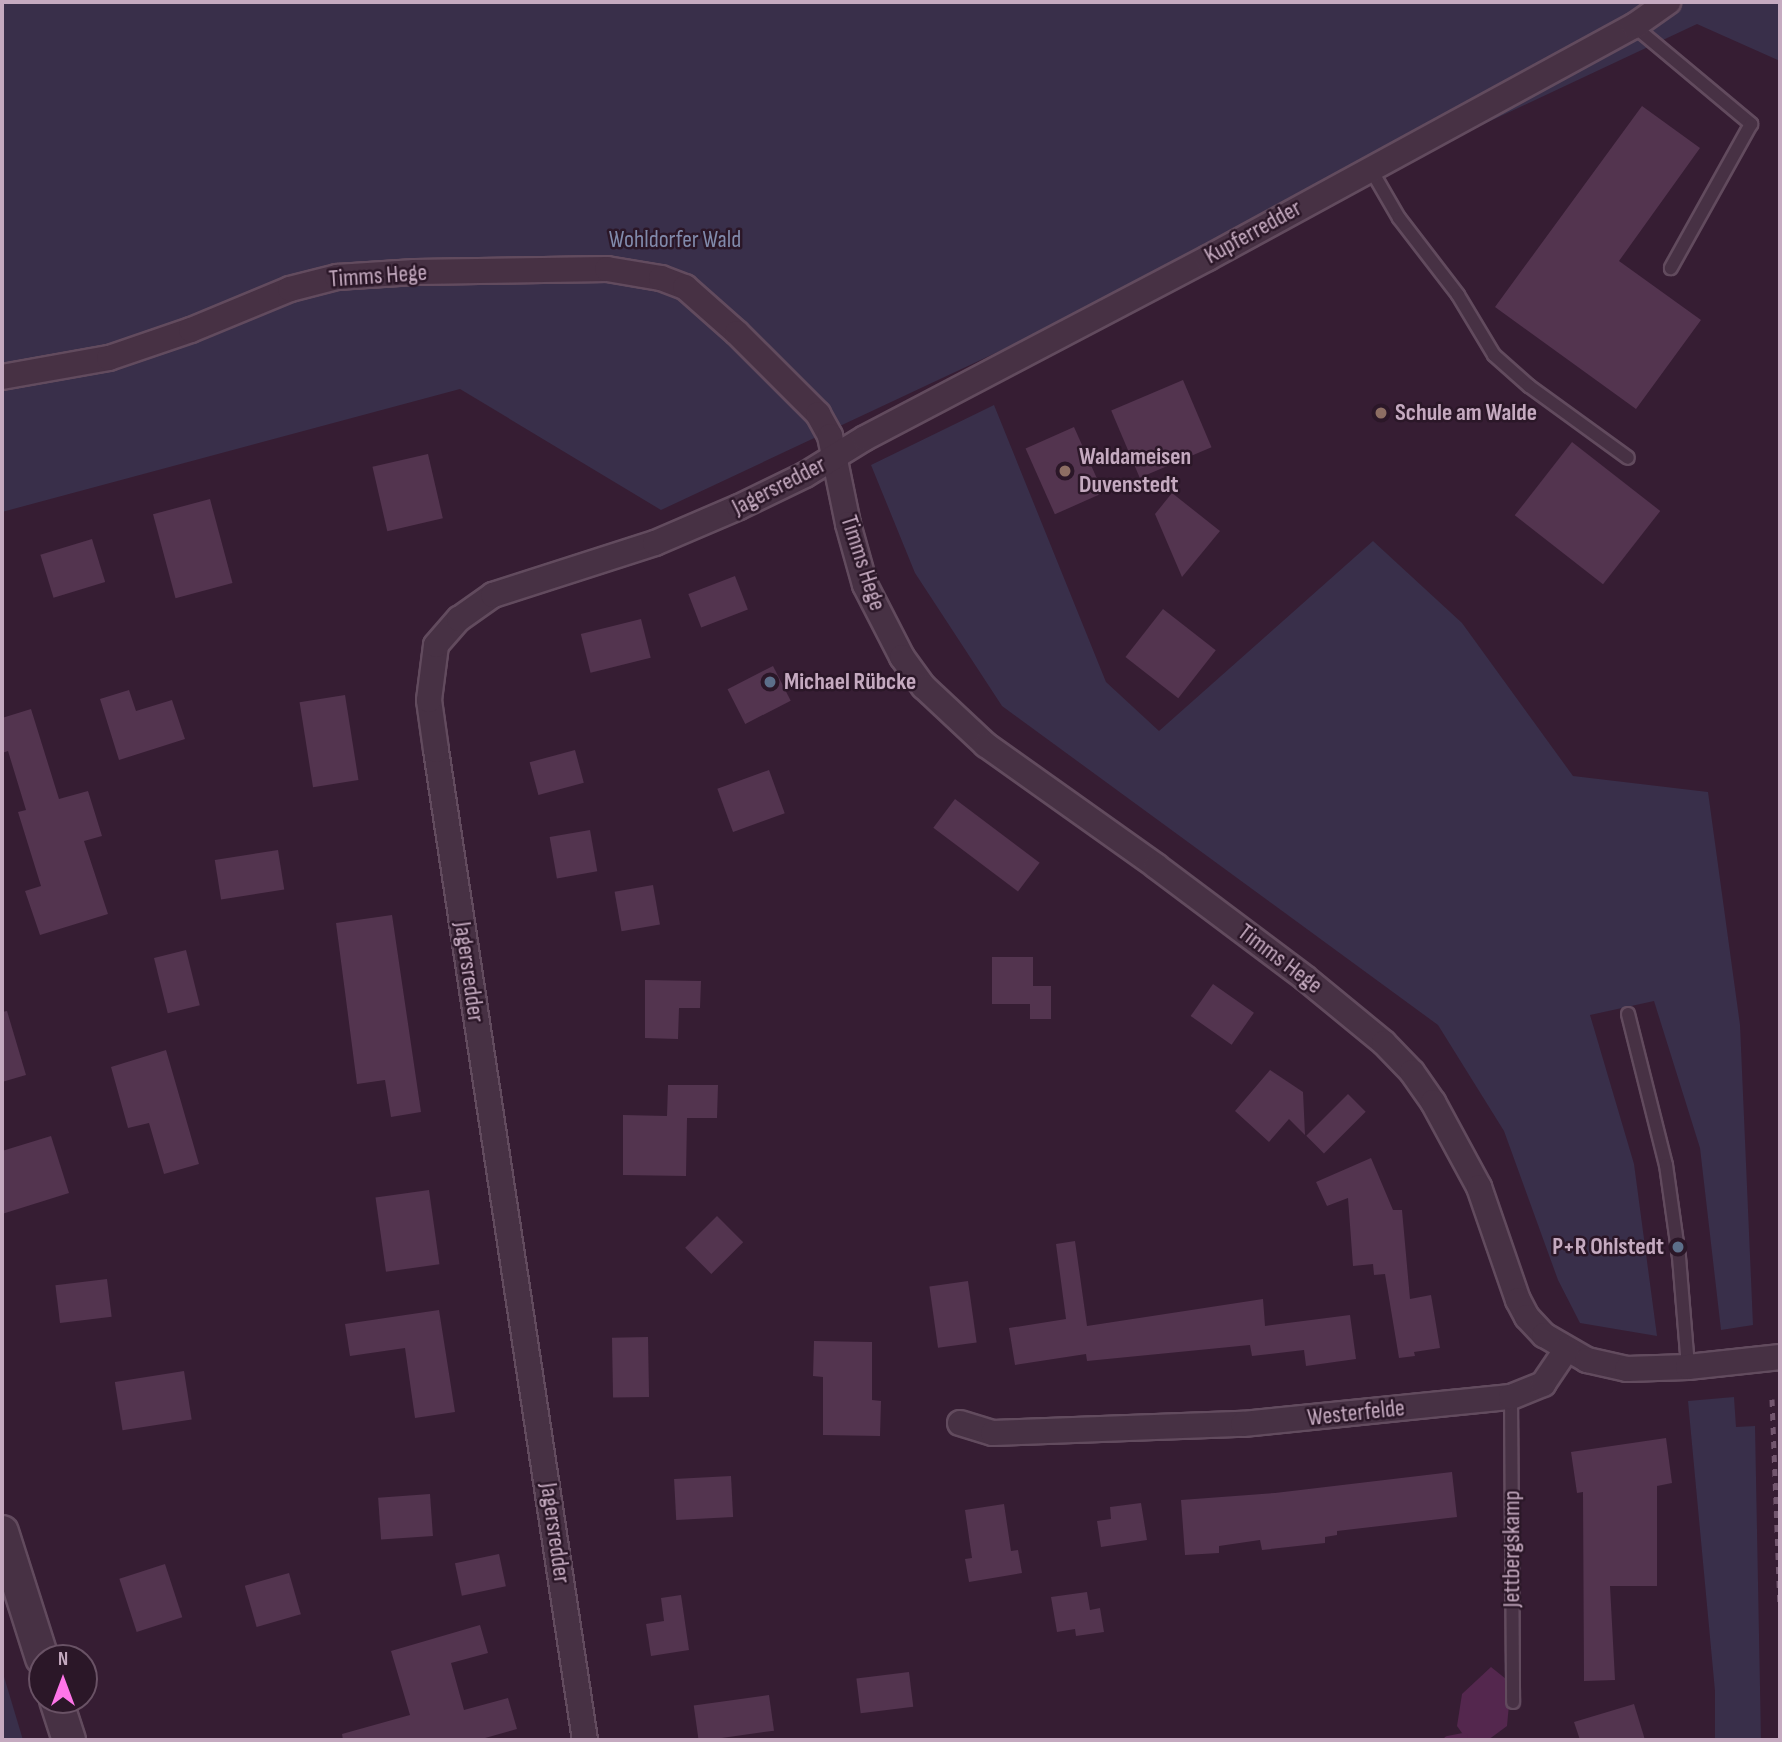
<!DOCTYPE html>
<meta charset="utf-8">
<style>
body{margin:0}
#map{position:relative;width:1782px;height:1742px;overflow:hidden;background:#361d33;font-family:"Sofia Sans Condensed",sans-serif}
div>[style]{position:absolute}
.green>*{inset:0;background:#392f4a}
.water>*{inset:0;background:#54274e}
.stream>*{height:8px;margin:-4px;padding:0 4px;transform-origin:4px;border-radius:4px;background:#54274e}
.building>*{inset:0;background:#53344f;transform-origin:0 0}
.roads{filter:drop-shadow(2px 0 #624b5e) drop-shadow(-2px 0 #624b5e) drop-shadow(0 2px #624b5e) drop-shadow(0 -2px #624b5e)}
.service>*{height:12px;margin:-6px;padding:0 6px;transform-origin:6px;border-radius:6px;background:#473144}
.minor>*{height:24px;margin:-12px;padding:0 12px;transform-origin:12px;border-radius:12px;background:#473144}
.tertiary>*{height:32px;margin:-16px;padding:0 16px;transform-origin:16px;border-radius:16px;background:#473144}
.rail>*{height:5px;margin-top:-2.5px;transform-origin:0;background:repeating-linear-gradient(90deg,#72566e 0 7px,transparent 0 14px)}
.dots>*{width:19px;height:19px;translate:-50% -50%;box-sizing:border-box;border:4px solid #2b1728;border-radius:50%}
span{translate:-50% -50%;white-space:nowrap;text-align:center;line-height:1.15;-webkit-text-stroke:5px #2b1728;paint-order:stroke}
.street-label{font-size:24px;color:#c5aac0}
.park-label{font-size:24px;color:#818aab}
.poi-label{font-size:24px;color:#c5aac0;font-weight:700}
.left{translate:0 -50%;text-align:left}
.right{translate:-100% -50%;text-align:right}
.frame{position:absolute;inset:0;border:4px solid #c5aac0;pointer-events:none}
.north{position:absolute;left:28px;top:1644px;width:70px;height:70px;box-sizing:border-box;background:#2b1728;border:2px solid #695265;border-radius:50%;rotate:0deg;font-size:19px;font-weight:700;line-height:28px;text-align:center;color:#c5aac0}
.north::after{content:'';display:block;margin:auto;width:24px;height:32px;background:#ff75e9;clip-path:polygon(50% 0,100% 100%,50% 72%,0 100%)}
</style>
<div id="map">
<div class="green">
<i style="clip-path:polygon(2px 2px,1780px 2px,1780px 61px,1697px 24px,661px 510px,460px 389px,2px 512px)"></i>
<i style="clip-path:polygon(994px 405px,1106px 682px,1159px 731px,1373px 541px,1462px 623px,1573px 776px,1708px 792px,1740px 1025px,1753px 1325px,1721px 1330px,1700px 1148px,1654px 1001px,1590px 1015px,1634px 1164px,1657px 1336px,1580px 1323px,1558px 1280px,1504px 1131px,1438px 1025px,1002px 706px,915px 573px,871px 465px)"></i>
<i style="clip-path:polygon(1734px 1397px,1736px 1427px,1755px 1426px,1761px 1740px,1715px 1740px,1715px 1691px,1688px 1401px)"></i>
<i style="clip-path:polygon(2px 1670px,23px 1740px,2px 1740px)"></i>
</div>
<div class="water">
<i style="clip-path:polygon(1491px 1667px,1511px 1683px,1507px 1726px,1488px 1740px,1467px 1740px,1457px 1726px,1462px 1694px)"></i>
</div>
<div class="stream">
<i style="left:1448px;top:1740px;width:16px;rotate:-11deg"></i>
</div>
<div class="building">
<i style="clip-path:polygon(1642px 106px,1700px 148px,1619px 261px,1701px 320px,1636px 409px,1495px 307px)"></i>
<i style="left:1183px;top:380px;width:73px;height:78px;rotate:67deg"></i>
<i style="left:1074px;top:427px;width:72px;height:53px;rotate:66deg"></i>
<i style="left:1572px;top:442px;width:112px;height:93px;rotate:38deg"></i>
<i style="left:428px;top:454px;width:66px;height:57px;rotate:77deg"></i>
<i style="clip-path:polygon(1172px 493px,1220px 531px,1182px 577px,1155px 514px)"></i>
<i style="left:210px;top:499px;width:87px;height:59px;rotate:75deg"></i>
<i style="left:92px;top:539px;width:45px;height:54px;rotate:73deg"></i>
<i style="left:735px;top:576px;width:36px;height:50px;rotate:69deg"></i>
<i style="left:1163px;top:609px;width:67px;height:61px;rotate:38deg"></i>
<i style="left:641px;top:619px;width:40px;height:62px;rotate:76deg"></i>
<i style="left:773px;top:666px;width:39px;height:51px;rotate:63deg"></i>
<i style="clip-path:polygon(129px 690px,136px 711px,172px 700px,185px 739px,119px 760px,100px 699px)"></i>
<i style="left:345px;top:695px;width:86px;height:46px;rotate:81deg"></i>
<i style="clip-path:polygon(31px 709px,59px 799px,88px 791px,102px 836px,84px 841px,108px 914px,40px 935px,25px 891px,41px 886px,18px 812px,26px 810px,8px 751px,2px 753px,2px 718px)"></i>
<i style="left:575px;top:750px;width:34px;height:47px;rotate:75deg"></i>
<i style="left:769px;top:770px;width:46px;height:55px;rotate:70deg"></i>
<i style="left:955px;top:799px;width:106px;height:36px;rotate:37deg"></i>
<i style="left:590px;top:830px;width:42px;height:41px;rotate:80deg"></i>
<i style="left:278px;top:850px;width:40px;height:64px;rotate:81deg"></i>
<i style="left:653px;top:885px;width:40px;height:39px;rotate:80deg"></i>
<i style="clip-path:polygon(392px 915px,421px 1112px,391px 1117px,385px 1080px,357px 1084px,336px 923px)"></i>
<i style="left:186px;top:950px;width:57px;height:33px;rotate:76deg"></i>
<i style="clip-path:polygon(992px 957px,1033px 957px,1033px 986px,1051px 986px,1051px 1019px,1030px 1019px,1030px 1004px,992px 1004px)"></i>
<i style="clip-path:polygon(645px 980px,701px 981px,700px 1008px,679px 1008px,678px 1039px,645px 1038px)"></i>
<i style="left:1213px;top:984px;width:50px;height:39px;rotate:35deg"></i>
<i style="clip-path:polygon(7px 1011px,26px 1075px,2px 1082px,2px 1012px)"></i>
<i style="clip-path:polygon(166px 1050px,199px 1164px,164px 1174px,149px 1123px,128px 1128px,111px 1067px)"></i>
<i style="clip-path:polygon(1270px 1070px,1303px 1092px,1305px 1135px,1289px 1119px,1269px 1142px,1235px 1111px)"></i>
<i style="clip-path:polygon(668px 1085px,718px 1085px,717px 1118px,687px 1118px,686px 1176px,623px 1175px,623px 1115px,667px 1116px)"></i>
<i style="left:1348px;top:1094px;width:25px;height:59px;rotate:45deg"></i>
<i style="clip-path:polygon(51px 1136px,69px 1193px,2px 1214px,2px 1151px)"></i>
<i style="clip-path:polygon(1371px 1158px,1393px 1210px,1402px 1210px,1410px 1299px,1431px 1295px,1440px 1348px,1414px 1352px,1415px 1356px,1399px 1358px,1385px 1274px,1374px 1275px,1373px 1264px,1353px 1266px,1348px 1198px,1327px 1206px,1316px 1182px)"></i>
<i style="left:429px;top:1190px;width:75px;height:54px;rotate:82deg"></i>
<i style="left:717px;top:1216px;width:37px;height:45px;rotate:45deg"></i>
<i style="clip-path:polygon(1075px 1241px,1087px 1326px,1263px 1299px,1265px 1326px,1350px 1315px,1356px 1359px,1306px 1366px,1304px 1350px,1252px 1356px,1250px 1345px,1087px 1361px,1086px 1354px,1015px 1365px,1009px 1328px,1066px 1319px,1056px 1244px)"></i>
<i style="left:107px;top:1279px;width:38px;height:52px;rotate:83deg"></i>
<i style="left:968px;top:1281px;width:62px;height:39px;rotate:82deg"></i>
<i style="clip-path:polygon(439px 1310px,455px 1412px,415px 1418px,405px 1348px,350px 1356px,345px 1324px)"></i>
<i style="left:648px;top:1337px;width:60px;height:36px;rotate:89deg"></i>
<i style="clip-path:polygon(814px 1341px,872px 1342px,872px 1400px,881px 1401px,880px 1436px,823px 1435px,823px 1377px,813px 1376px)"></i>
<i style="left:184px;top:1371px;width:49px;height:70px;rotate:81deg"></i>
<i style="clip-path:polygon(1666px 1438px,1672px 1483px,1657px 1486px,1657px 1586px,1610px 1586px,1615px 1680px,1584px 1681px,1583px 1492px,1577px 1493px,1571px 1452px)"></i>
<i style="clip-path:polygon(1452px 1472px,1457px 1517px,1337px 1531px,1337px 1535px,1325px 1537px,1325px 1543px,1262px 1550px,1260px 1540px,1219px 1546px,1219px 1553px,1185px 1555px,1181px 1500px,1275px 1493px)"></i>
<i style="left:731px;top:1476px;width:41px;height:57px;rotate:87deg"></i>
<i style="left:430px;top:1494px;width:42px;height:52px;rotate:86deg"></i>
<i style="clip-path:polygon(1141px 1503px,1147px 1540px,1101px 1547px,1097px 1521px,1111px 1519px,1110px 1507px)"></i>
<i style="clip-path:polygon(1004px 1504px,1011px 1551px,1018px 1550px,1022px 1573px,969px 1582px,965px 1559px,972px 1558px,965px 1510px)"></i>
<i style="left:499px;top:1554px;width:33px;height:45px;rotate:78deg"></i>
<i style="left:165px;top:1564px;width:56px;height:48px;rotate:72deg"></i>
<i style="left:289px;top:1573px;width:43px;height:46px;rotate:74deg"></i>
<i style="clip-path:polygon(1087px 1592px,1090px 1610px,1100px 1608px,1104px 1632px,1076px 1636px,1075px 1629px,1057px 1632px,1051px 1597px)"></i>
<i style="clip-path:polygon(681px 1595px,689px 1650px,651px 1656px,646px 1624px,664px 1621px,661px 1598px)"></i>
<i style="clip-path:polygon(480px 1625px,488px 1653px,451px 1663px,464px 1710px,508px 1698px,517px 1729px,478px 1740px,343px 1740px,342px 1734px,410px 1715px,391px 1651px)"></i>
<i style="left:909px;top:1672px;width:35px;height:53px;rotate:83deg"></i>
<i style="left:769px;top:1695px;width:36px;height:76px;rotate:82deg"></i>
<i style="clip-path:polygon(1634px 1704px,1645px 1740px,1580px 1740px,1574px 1722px)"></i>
</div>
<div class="roads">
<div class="service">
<i style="left:1634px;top:26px;width:153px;rotate:39.9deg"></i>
<i style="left:1751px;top:124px;width:165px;rotate:119.1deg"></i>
<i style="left:1370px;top:168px;width:58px;rotate:59.9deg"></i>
<i style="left:1399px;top:218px;width:97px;rotate:52.5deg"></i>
<i style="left:1458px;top:295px;width:70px;rotate:59deg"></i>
<i style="left:1494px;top:355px;width:47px;rotate:41.5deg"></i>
<i style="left:1529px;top:386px;width:122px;rotate:36deg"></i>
<i style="left:1628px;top:1014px;width:156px;rotate:75.9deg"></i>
<i style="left:1666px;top:1165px;width:93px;rotate:82deg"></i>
<i style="left:1679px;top:1257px;width:110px;rotate:85.3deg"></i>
<i style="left:1511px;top:1397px;width:305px;rotate:89.6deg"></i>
</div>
<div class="minor">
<i style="left:2px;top:377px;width:109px;rotate:-10.1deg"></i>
<i style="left:109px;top:358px;width:87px;rotate:-18.9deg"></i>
<i style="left:191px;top:330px;width:107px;rotate:-22.5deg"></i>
<i style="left:290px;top:289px;width:49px;rotate:-14.3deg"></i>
<i style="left:337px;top:277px;width:78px;rotate:-3.7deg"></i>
<i style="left:415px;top:272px;width:192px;rotate:-0.9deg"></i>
<i style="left:607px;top:269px;width:55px;rotate:9.5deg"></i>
<i style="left:661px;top:278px;width:26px;rotate:21deg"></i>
<i style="left:685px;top:287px;width:69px;rotate:41.5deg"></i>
<i style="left:737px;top:333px;width:115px;rotate:45deg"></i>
<i style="left:818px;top:414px;width:25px;rotate:61deg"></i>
<i style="left:830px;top:436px;width:90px;rotate:78.4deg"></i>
<i style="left:848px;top:524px;width:63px;rotate:74.4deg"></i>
<i style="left:865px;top:585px;width:81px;rotate:62.8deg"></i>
<i style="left:902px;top:657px;width:37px;rotate:54deg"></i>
<i style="left:924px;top:687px;width:85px;rotate:43.1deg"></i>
<i style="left:986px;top:745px;width:209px;rotate:35.4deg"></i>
<i style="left:1156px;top:866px;width:186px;rotate:36.9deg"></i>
<i style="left:1305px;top:978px;width:102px;rotate:39.4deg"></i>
<i style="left:1384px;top:1043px;width:40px;rotate:46deg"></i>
<i style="left:1412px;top:1072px;width:37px;rotate:55deg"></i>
<i style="left:1433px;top:1102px;width:97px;rotate:61.6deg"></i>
<i style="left:1479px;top:1187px;width:120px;rotate:71deg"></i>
<i style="left:1518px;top:1300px;width:19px;rotate:62deg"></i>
<i style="left:1527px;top:1317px;width:25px;rotate:47deg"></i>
<i style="left:1544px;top:1335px;width:50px;rotate:30.2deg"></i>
<i style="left:1587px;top:1360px;width:41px;rotate:12.7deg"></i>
<i style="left:1627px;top:1369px;width:61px;rotate:-1.9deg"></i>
<i style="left:1688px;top:1367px;width:93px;rotate:-6.2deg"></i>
<i style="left:960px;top:1423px;width:34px;rotate:17deg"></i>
<i style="left:993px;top:1433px;width:250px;rotate:-2.1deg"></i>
<i style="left:1243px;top:1424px;width:269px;rotate:-5.8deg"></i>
<i style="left:1511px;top:1397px;width:35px;rotate:-22deg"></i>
<i style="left:1543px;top:1384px;width:41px;rotate:-55.9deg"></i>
<i style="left:585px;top:1740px;width:1001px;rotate:-98.56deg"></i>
<i style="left:436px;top:750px;width:50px;rotate:-98deg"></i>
<i style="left:429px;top:700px;width:55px;rotate:-82.7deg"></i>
<i style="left:436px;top:645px;width:35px;rotate:-49deg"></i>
<i style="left:459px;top:619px;width:42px;rotate:-35.2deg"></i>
<i style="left:493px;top:595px;width:170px;rotate:-17.8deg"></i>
<i style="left:655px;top:543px;width:91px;rotate:-23.2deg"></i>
<i style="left:739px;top:507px;width:73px;rotate:-25.9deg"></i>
<i style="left:805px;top:475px;width:70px;rotate:-31.7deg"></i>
<i style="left:865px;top:438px;width:387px;rotate:-27.7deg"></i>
<i style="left:1208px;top:258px;width:485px;rotate:-28.6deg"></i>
<i style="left:1634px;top:26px;width:42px;rotate:-35.2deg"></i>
</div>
<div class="tertiary">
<i style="left:2px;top:1532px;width:132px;rotate:72.4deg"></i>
<i style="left:56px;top:1700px;width:42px;rotate:72deg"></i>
</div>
</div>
<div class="rail">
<i style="left:1772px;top:1399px;width:206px;rotate:87.8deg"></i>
</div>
<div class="dots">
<i style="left:1381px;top:413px;background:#8d6e63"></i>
<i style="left:1065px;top:471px;background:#8d6e63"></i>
<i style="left:770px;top:682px;background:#5c6f8a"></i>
<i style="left:1678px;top:1247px;background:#5c6f8a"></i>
</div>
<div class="street-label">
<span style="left:1253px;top:232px;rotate:-29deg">Kupferredder</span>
<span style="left:378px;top:276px;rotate:-4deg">Timms Hege</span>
<span style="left:779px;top:486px;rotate:-27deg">Jagersredder</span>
<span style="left:863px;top:563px;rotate:72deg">Timms Hege</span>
<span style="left:1280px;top:959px;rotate:37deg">Timms Hege</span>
<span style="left:469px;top:972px;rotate:82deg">Jagersredder</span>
<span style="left:1356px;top:1413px;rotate:-6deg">Westerfelde</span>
<span style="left:555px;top:1533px;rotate:82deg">Jagersredder</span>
<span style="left:1512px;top:1549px;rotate:-90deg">Jettbergskamp</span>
</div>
<div class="park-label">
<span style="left:675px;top:240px">Wohldorfer Wald</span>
</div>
<div class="poi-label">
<span class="left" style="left:1395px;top:413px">Schule am Walde</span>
<span class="left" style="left:1079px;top:471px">Waldameisen<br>Duvenstedt</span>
<span class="left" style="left:784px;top:682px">Michael Rübcke</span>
<span class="right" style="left:1664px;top:1247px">P+R Ohlstedt</span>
</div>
<div class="frame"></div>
<div class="north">N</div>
</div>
